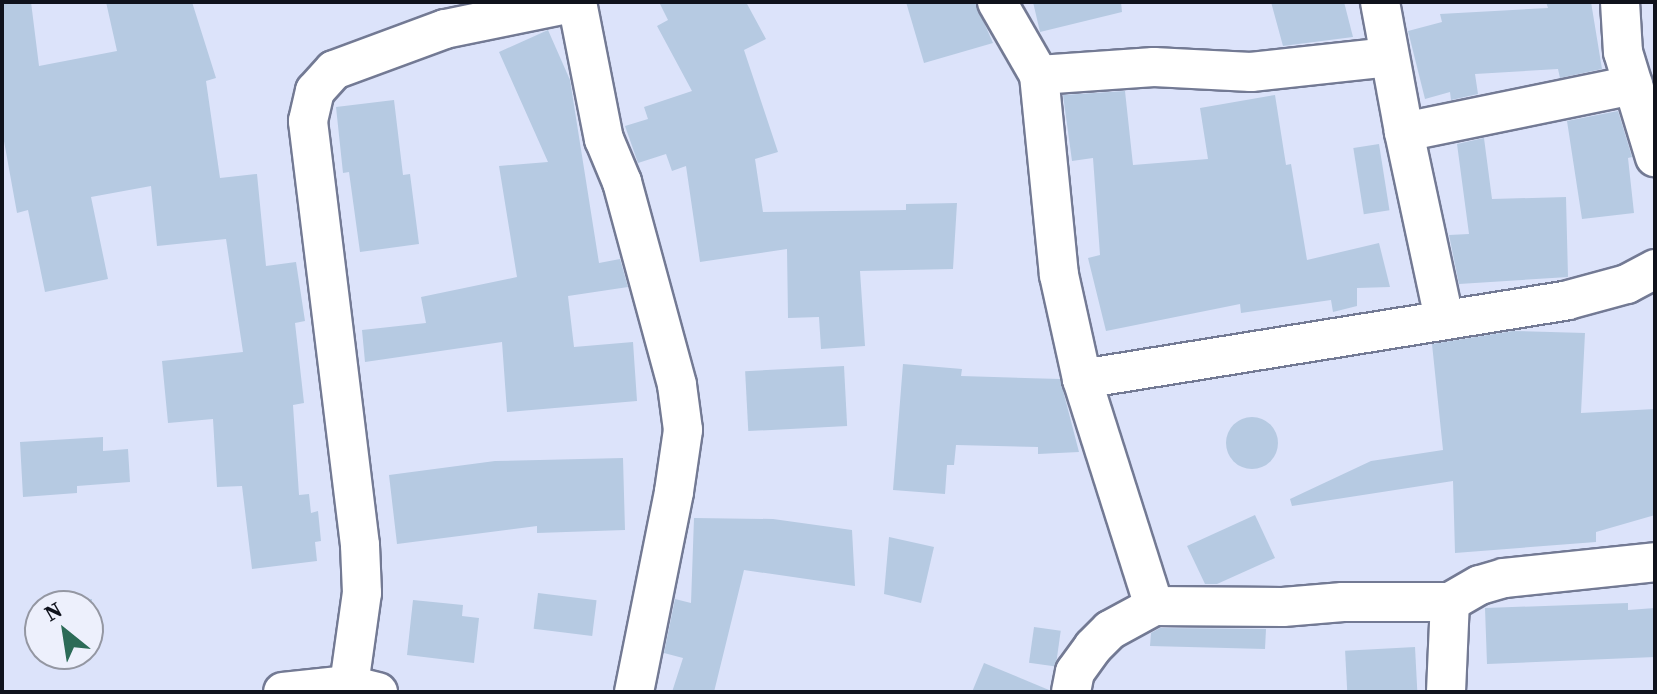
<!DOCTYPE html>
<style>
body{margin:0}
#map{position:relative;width:1657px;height:694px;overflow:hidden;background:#dce3fa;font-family:"Source Serif 4",serif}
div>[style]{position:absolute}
.building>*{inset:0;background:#b6cae2;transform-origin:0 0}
.round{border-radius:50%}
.roads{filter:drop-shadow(2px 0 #737a94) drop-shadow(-2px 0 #737a94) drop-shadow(0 2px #737a94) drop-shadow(0 -2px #737a94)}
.street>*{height:38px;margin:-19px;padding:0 19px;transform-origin:19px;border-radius:19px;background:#fff}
span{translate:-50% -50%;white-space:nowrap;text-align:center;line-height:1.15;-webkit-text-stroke:7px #edf0fc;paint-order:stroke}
.frame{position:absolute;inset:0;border:4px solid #0f121c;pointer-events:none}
.north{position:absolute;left:24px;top:590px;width:80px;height:80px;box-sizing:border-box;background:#edf0fc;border:2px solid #9497a2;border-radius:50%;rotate:330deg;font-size:22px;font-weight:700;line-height:32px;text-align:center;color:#0f121c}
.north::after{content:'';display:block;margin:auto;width:28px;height:36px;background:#2c6b57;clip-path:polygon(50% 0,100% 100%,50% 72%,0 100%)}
</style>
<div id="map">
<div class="building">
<i style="clip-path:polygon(2px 2px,31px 2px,39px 66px,117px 51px,106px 2px,192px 2px,216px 78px,206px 81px,220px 178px,257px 174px,266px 266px,296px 262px,305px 321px,295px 323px,304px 403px,293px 405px,299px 495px,309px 494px,311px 513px,318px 511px,321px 541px,315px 542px,317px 561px,252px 569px,242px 486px,217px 487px,213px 419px,168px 423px,162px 361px,243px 352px,226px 239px,157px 246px,151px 186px,91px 197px,108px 279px,45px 292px,28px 210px,17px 213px,2px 130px)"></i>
<i style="clip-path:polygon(659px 2px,746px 2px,766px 39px,744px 50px,778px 152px,755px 159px,763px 212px,906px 210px,906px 204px,957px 203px,953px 269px,860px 271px,865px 346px,821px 349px,819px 317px,788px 318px,787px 249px,700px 262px,686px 166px,672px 171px,666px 154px,638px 163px,625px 126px,648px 119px,644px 107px,692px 91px,657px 26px,668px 20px)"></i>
<i style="clip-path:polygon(906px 2px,975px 2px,993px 43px,924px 63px)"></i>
<i style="clip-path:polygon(1033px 2px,1121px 2px,1122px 12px,1040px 32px)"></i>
<i style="clip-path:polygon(1271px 2px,1344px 2px,1353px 37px,1283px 46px)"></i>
<i style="clip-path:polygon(1546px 2px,1591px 2px,1602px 69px,1560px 78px,1558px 69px,1475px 74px,1478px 94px,1451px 100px,1450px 92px,1425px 99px,1408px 31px,1442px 22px,1440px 14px,1548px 8px)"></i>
<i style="clip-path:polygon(548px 30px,570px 80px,599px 263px,620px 259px,628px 287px,568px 296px,574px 347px,633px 342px,637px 401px,507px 412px,502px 342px,365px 362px,362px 330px,426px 323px,421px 297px,517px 277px,499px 166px,548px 162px,499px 52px)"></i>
<i style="clip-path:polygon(1125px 91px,1133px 165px,1208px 159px,1200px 108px,1275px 95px,1286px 165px,1291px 164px,1307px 260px,1379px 243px,1390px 287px,1357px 288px,1357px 306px,1333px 312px,1331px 300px,1241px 313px,1240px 304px,1106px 331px,1088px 258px,1100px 255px,1093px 158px,1072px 161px,1063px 95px)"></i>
<i style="clip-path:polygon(394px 100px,403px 175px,410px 174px,419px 244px,360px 252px,349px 172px,343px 173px,336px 107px)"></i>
<i style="clip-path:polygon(1618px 111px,1632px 157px,1628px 158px,1634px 213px,1582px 219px,1567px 121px)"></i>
<i style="clip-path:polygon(1484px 138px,1492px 199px,1566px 197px,1568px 277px,1459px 284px,1449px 235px,1469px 234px,1457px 144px)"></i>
<i style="left:1379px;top:144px;width:67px;height:26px;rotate:81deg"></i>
<i style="clip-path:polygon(1513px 331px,1585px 333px,1581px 413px,1655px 409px,1655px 515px,1596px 532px,1596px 542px,1455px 553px,1453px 481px,1292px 506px,1290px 499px,1371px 461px,1443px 450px,1432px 344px)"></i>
<i style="clip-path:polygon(903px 364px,962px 369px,961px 376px,1060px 379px,1079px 452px,1038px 454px,1038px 447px,956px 445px,954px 465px,947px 465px,945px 494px,893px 490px)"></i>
<i style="left:844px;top:366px;width:60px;height:99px;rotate:87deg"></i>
<i class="round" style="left:1226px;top:417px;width:52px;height:52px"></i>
<i style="clip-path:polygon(103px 437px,103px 451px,128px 449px,130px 482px,77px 486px,77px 493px,23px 497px,20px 442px)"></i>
<i style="clip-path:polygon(623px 458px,625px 530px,537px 533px,537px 526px,397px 544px,389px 475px,495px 461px)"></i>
<i style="clip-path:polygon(1255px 515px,1275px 558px,1217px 584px,1205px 584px,1187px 546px)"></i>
<i style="clip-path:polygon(694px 518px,773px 519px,852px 530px,855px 586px,744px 570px,714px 692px,672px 692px,683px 658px,664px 653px,675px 599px,691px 603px)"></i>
<i style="clip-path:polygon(889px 537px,934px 547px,921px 603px,884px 594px)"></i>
<i style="left:538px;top:593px;width:59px;height:36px;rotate:7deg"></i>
<i style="clip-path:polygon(54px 598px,92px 599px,90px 658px,53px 656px,88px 654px,88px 606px,54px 606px)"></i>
<i style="clip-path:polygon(413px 600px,463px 605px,462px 616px,479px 618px,474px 663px,407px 655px)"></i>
<i style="clip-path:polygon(1628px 603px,1628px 610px,1655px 608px,1655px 657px,1487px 664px,1485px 608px)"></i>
<i style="left:1034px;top:627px;width:27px;height:36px;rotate:8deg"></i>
<i style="clip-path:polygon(1160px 628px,1266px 629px,1265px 649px,1150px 646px,1151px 633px)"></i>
<i style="left:1415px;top:647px;width:45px;height:70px;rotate:87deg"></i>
<i style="clip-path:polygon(984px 663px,1049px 690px,1050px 692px,972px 692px)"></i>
</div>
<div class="roads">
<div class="street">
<i style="left:997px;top:2px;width:84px;rotate:60.1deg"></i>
<i style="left:1039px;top:75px;width:201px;rotate:84.3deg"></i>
<i style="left:1059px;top:275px;width:107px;rotate:77.5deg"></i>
<i style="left:1082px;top:379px;width:238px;rotate:72.4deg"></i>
<i style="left:1380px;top:2px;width:132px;rotate:79.5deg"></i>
<i style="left:1404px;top:132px;width:234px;rotate:-11.6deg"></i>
<i style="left:1620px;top:2px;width:50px;rotate:86.6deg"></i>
<i style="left:1623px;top:52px;width:110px;rotate:73.1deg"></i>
<i style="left:1039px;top:75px;width:115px;rotate:-4deg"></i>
<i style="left:1154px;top:67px;width:97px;rotate:3deg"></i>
<i style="left:1251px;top:72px;width:139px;rotate:-6.2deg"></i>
<i style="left:1404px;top:132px;width:191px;rotate:77.9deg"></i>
<i style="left:1082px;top:379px;width:492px;rotate:-9.2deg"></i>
<i style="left:1568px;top:300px;width:61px;rotate:-15.2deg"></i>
<i style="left:1627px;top:284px;width:32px;rotate:-28deg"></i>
<i style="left:349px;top:685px;width:93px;rotate:-82deg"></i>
<i style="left:362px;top:593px;width:48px;rotate:-92.4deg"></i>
<i style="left:360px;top:545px;width:427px;rotate:-97deg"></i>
<i style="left:308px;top:121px;width:31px;rotate:-77deg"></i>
<i style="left:315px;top:91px;width:28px;rotate:-48deg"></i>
<i style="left:334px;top:70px;width:118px;rotate:-20.3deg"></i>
<i style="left:445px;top:29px;width:135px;rotate:-11.6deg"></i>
<i style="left:577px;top:2px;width:140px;rotate:78.9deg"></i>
<i style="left:604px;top:139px;width:47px;rotate:67.3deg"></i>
<i style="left:622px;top:182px;width:210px;rotate:74.8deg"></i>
<i style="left:677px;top:385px;width:45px;rotate:82.4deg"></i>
<i style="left:683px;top:430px;width:63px;rotate:98.3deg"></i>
<i style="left:674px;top:492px;width:204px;rotate:101.3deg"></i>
<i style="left:283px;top:692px;width:66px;rotate:-6.1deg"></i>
<i style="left:349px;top:685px;width:30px;rotate:14deg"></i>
<i style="left:1071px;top:692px;width:20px;rotate:-79deg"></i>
<i style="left:1075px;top:672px;width:31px;rotate:-54deg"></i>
<i style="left:1093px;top:647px;width:24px;rotate:-45deg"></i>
<i style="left:1110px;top:630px;width:50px;rotate:-28.6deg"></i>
<i style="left:1154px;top:606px;width:129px;rotate:0.4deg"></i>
<i style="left:1283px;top:607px;width:60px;rotate:-4.8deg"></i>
<i style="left:1343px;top:602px;width:107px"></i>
<i style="left:1450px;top:602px;width:34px;rotate:-30deg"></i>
<i style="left:1480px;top:585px;width:25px;rotate:-16deg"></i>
<i style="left:1504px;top:578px;width:152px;rotate:-6deg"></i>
<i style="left:1446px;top:692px;width:90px;rotate:-87.5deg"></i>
</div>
</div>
<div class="frame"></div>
<div class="north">N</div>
</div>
